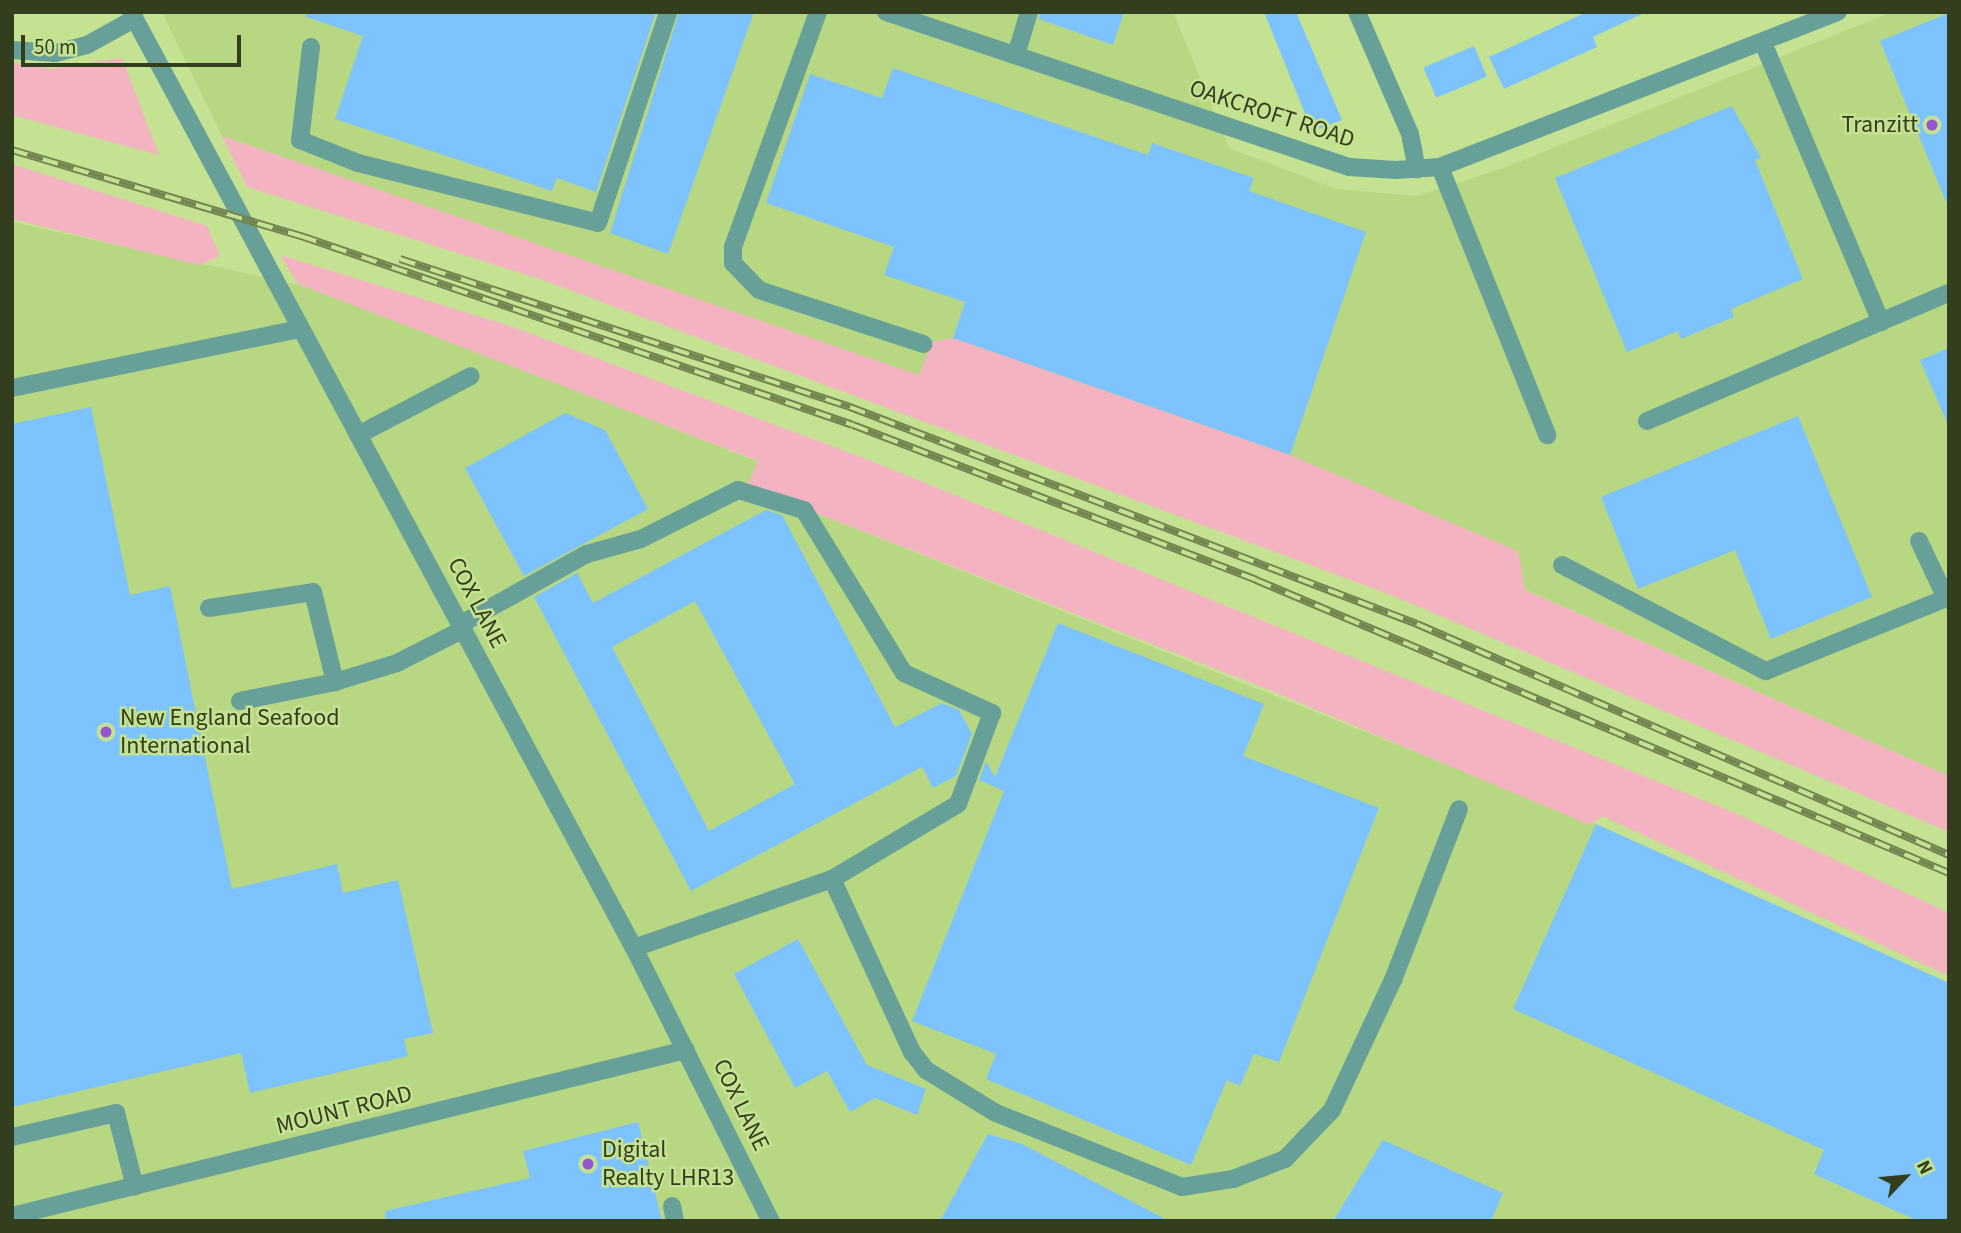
<!DOCTYPE html>
<style>
body{margin:0}
#map{position:relative;width:1961px;height:1233px;overflow:hidden;background:#c5e293;font-family:"Source Sans 3",sans-serif}
div>[style]{position:absolute}
.built>*{inset:0;background:#b8d782}
.green>*{inset:0;background:#f4b3c1}
.building>*{inset:0;background:#7dc3fe;transform-origin:0 0}
.minor>*{height:18px;margin:-9px;padding:0 9px;transform-origin:9px;border-radius:9px;background:#66a098}
.rail>*{height:8px;margin-top:-4px;transform-origin:0;background:repeating-linear-gradient(90deg,#c5e293 0 16px,#728551 0 32px);box-sizing:border-box;border-block:2px solid #728551}
.dots>*{width:19px;height:19px;translate:-50% -50%;box-sizing:border-box;border:4px solid #c5e293;border-radius:50%}
span{translate:-50% -50%;white-space:nowrap;text-align:center;line-height:1.15;-webkit-text-stroke:5px #c5e293;paint-order:stroke}
.street-label{font-size:24px;color:#333e1e}
.poi-label{font-size:24px;color:#333e1e}
.right{translate:-100% -50%;text-align:right}
.left{translate:0 -50%;text-align:left}
.frame{position:absolute;inset:0;border:14px solid #333e1e;pointer-events:none}
.north{position:absolute;left:1870px;top:1142px;width:70px;height:70px;-webkit-text-stroke:5px #c5e293;paint-order:stroke;rotate:64deg;font-size:19px;font-weight:700;line-height:28px;text-align:center;color:#333e1e}
.north::after{content:'';display:block;margin:auto;width:24px;height:32px;background:#333e1e;clip-path:polygon(50% 0,100% 100%,50% 72%,0 100%)}
.scale{position:absolute;left:21px;top:35px;width:220px;height:32px;box-sizing:border-box;border:4px solid #333e1e;border-top:0;padding-left:9px;font-size:21px;line-height:24px;white-space:nowrap;color:#333e1e;-webkit-text-stroke:5px #c5e293;paint-order:stroke}
</style>
<div id="map">
<div class="built">
<i style="clip-path:polygon(162px 12px,1173px 12px,1229px 148px,1337px 189px,1417px 196px,1506px 167px,1892px 12px,1949px 12px,1949px 776px,1481px 570px,222px 136px)"></i>
<i style="clip-path:polygon(12px 222px,326px 291px,758px 462px,748px 486px,1596px 824px,1949px 983px,1949px 1221px,12px 1221px)"></i>
</div>
<div class="green">
<i style="clip-path:polygon(122px 58px,159px 155px,12px 115px,12px 62px,51px 69px)"></i>
<i style="clip-path:polygon(222px 136px,919px 375px,932px 342px,953px 338px,1290px 455px,1518px 551px,1525px 590px,1949px 776px,1949px 832px,1391px 595px,540px 279px,247px 187px)"></i>
<i style="clip-path:polygon(12px 164px,207px 226px,220px 256px,199px 265px,12px 219px)"></i>
<i style="clip-path:polygon(280px 255px,513px 327px,864px 458px,1737px 814px,1949px 913px,1949px 976px,1602px 816px,1590px 825px,1262px 687px,747px 486px,758px 461px,298px 284px)"></i>
</div>
<div class="building">
<i style="clip-path:polygon(306px 12px,656px 12px,596px 192px,557px 178px,552px 191px,335px 119px,363px 36px,306px 17px)"></i>
<i style="clip-path:polygon(679px 12px,754px 12px,668px 254px,610px 233px)"></i>
<i style="clip-path:polygon(1040px 12px,1124px 12px,1113px 45px,1039px 19px)"></i>
<i style="clip-path:polygon(1264px 12px,1296px 12px,1342px 120px,1319px 129px,1317px 123px,1310px 126px)"></i>
<i style="clip-path:polygon(1587px 12px,1646px 12px,1593px 37px,1597px 47px,1504px 89px,1489px 57px)"></i>
<i style="clip-path:polygon(1949px 13px,1949px 206px,1948px 207px,1880px 41px)"></i>
<i style="left:1474px;top:46px;width:33px;height:55px;rotate:67deg"></i>
<i style="clip-path:polygon(893px 68px,1148px 155px,1152px 143px,1254px 178px,1249px 191px,1366px 232px,1290px 455px,953px 338px,965px 302px,884px 275px,894px 247px,766px 203px,810px 74px,882px 98px)"></i>
<i style="clip-path:polygon(1732px 106px,1761px 158px,1755px 160px,1803px 279px,1731px 309px,1734px 317px,1681px 339px,1678px 331px,1627px 352px,1555px 178px)"></i>
<i style="clip-path:polygon(1949px 348px,1949px 427px,1920px 360px)"></i>
<i style="clip-path:polygon(91px 407px,130px 595px,170px 586px,232px 889px,337px 864px,343px 893px,398px 880px,433px 1033px,404px 1039px,408px 1056px,250px 1093px,241px 1053px,12px 1107px,12px 424px)"></i>
<i style="clip-path:polygon(565px 413px,605px 430px,648px 509px,524px 576px,465px 468px)"></i>
<i style="clip-path:polygon(1798px 416px,1872px 597px,1771px 639px,1735px 550px,1638px 589px,1601px 497px)"></i>
<i style="clip-path:polygon(evenodd,766px 510px,782px 515px,895px 727px,942px 703px,959px 710px,972px 734px,956px 776px,933px 788px,922px 767px,691px 891px,534px 597px,577px 573px,593px 603px,766px 510px,695px 601px,795px 784px,709px 831px,612px 647px,695px 601px)"></i>
<i style="clip-path:polygon(1058px 623px,1264px 704px,1243px 756px,1379px 808px,1279px 1062px,1254px 1054px,1240px 1086px,1227px 1080px,1191px 1165px,986px 1079px,996px 1054px,912px 1021px,1004px 791px,979px 780px,986px 761px,995px 777px)"></i>
<i style="clip-path:polygon(1596px 824px,1949px 983px,1949px 1221px,1918px 1221px,1814px 1174px,1824px 1150px,1513px 1009px)"></i>
<i style="clip-path:polygon(798px 939px,867px 1065px,926px 1089px,917px 1115px,875px 1098px,850px 1112px,827px 1071px,795px 1088px,734px 974px)"></i>
<i style="clip-path:polygon(638px 1122px,662px 1221px,386px 1221px,385px 1211px,530px 1178px,523px 1151px)"></i>
<i style="clip-path:polygon(988px 1134px,1022px 1144px,1169px 1221px,940px 1221px)"></i>
<i style="clip-path:polygon(1383px 1140px,1503px 1193px,1491px 1221px,1333px 1221px)"></i>
</div>
<div class="minor">
<i style="left:131px;top:12px;width:1063px;rotate:61.75deg"></i>
<i style="left:634px;top:948px;width:305px;rotate:63.4deg"></i>
<i style="left:818px;top:12px;width:250px;rotate:109.9deg"></i>
<i style="left:733px;top:247px;width:16px;rotate:90deg"></i>
<i style="left:733px;top:263px;width:37px;rotate:46deg"></i>
<i style="left:759px;top:290px;width:173px;rotate:18.2deg"></i>
<i style="left:886px;top:12px;width:489px;rotate:18.5deg"></i>
<i style="left:1350px;top:167px;width:46px;rotate:3.7deg"></i>
<i style="left:1396px;top:170px;width:44px;rotate:-3.9deg"></i>
<i style="left:1440px;top:167px;width:427px;rotate:-21.3deg"></i>
<i style="left:1357px;top:12px;width:133px;rotate:66.5deg"></i>
<i style="left:1410px;top:134px;width:36px;rotate:79deg"></i>
<i style="left:1764px;top:45px;width:301px;rotate:67.1deg"></i>
<i style="left:311px;top:47px;width:94px;rotate:96.7deg"></i>
<i style="left:300px;top:140px;width:62px;rotate:21.6deg"></i>
<i style="left:358px;top:163px;width:247px;rotate:14deg"></i>
<i style="left:598px;top:223px;width:222px;rotate:-71.6deg"></i>
<i style="left:12px;top:50px;width:43px;rotate:4deg"></i>
<i style="left:55px;top:53px;width:33px;rotate:-14deg"></i>
<i style="left:87px;top:45px;width:54px;rotate:-29deg"></i>
<i style="left:1016px;top:55px;width:45px;rotate:-73.2deg"></i>
<i style="left:1440px;top:167px;width:289px;rotate:68.2deg"></i>
<i style="left:12px;top:388px;width:294px;rotate:-11.6deg"></i>
<i style="left:1647px;top:421px;width:328px;rotate:-23deg"></i>
<i style="left:358px;top:435px;width:127px;rotate:-27.6deg"></i>
<i style="left:1919px;top:541px;width:63px;rotate:64.7deg"></i>
<i style="left:1562px;top:565px;width:230px;rotate:27.5deg"></i>
<i style="left:1766px;top:671px;width:197px;rotate:-22deg"></i>
<i style="left:209px;top:608px;width:105px;rotate:-8.7deg"></i>
<i style="left:313px;top:592px;width:93px;rotate:76.3deg"></i>
<i style="left:461px;top:624px;width:144px;rotate:-29.1deg"></i>
<i style="left:587px;top:554px;width:56px;rotate:-15.5deg"></i>
<i style="left:641px;top:539px;width:109px;rotate:-26.8deg"></i>
<i style="left:738px;top:490px;width:69px;rotate:16.9deg"></i>
<i style="left:804px;top:510px;width:191px;rotate:58.5deg"></i>
<i style="left:904px;top:673px;width:97px;rotate:24.4deg"></i>
<i style="left:992px;top:713px;width:97px;rotate:110.5deg"></i>
<i style="left:958px;top:804px;width:147px;rotate:149.2deg"></i>
<i style="left:832px;top:879px;width:210px;rotate:160.8deg"></i>
<i style="left:240px;top:701px;width:97px;rotate:-11.3deg"></i>
<i style="left:335px;top:682px;width:65px;rotate:-17deg"></i>
<i style="left:397px;top:663px;width:75px;rotate:-26.9deg"></i>
<i style="left:832px;top:879px;width:191px;rotate:65.2deg"></i>
<i style="left:912px;top:1052px;width:23px;rotate:52deg"></i>
<i style="left:926px;top:1070px;width:82px;rotate:31.6deg"></i>
<i style="left:996px;top:1113px;width:200px;rotate:21.7deg"></i>
<i style="left:1182px;top:1187px;width:52px;rotate:-8.9deg"></i>
<i style="left:1233px;top:1179px;width:56px;rotate:-21deg"></i>
<i style="left:1285px;top:1159px;width:68px;rotate:-46.2deg"></i>
<i style="left:1332px;top:1110px;width:144px;rotate:-64.9deg"></i>
<i style="left:1393px;top:980px;width:183px;rotate:-68.9deg"></i>
<i style="left:12px;top:1137px;width:107px;rotate:-13deg"></i>
<i style="left:116px;top:1113px;width:76px;rotate:75.6deg"></i>
<i style="left:672px;top:1206px;width:15px;rotate:79deg"></i>
<i style="left:12px;top:1216px;width:694px;rotate:-13.84deg"></i>
</div>
<div class="rail">
<i style="left:12px;top:150px;width:302px;rotate:16.6deg"></i>
<i style="left:301px;top:236px;width:583px;rotate:18.9deg"></i>
<i style="left:853px;top:425px;width:432px;rotate:21deg"></i>
<i style="left:1256px;top:580px;width:752px;rotate:22.92deg"></i>
<i style="left:400px;top:259px;width:474px;rotate:18.2deg"></i>
<i style="left:850px;top:407px;width:607px;rotate:20.94deg"></i>
<i style="left:1417px;top:624px;width:580px;rotate:23.47deg"></i>
</div>
<div class="dots">
<i style="left:1932px;top:125px;background:#9356cd"></i>
<i style="left:106px;top:732px;background:#9356cd"></i>
<i style="left:588px;top:1164px;background:#9356cd"></i>
</div>
<div class="street-label">
<span style="left:1272px;top:114px;rotate:18deg">OAKCROFT ROAD</span>
<span style="left:477px;top:603px;rotate:62deg">COX LANE</span>
<span style="left:741px;top:1105px;rotate:64deg">COX LANE</span>
<span style="left:344px;top:1110px;rotate:-14deg">MOUNT ROAD</span>
</div>
<div class="poi-label">
<span class="right" style="left:1918px;top:125px">Tranzitt</span>
<span class="left" style="left:120px;top:732px">New England Seafood<br>International</span>
<span class="left" style="left:602px;top:1164px">Digital<br>Realty LHR13</span>
</div>
<div class="frame"></div>
<div class="north">N</div>
<div class="scale">50 m</div>
</div>
